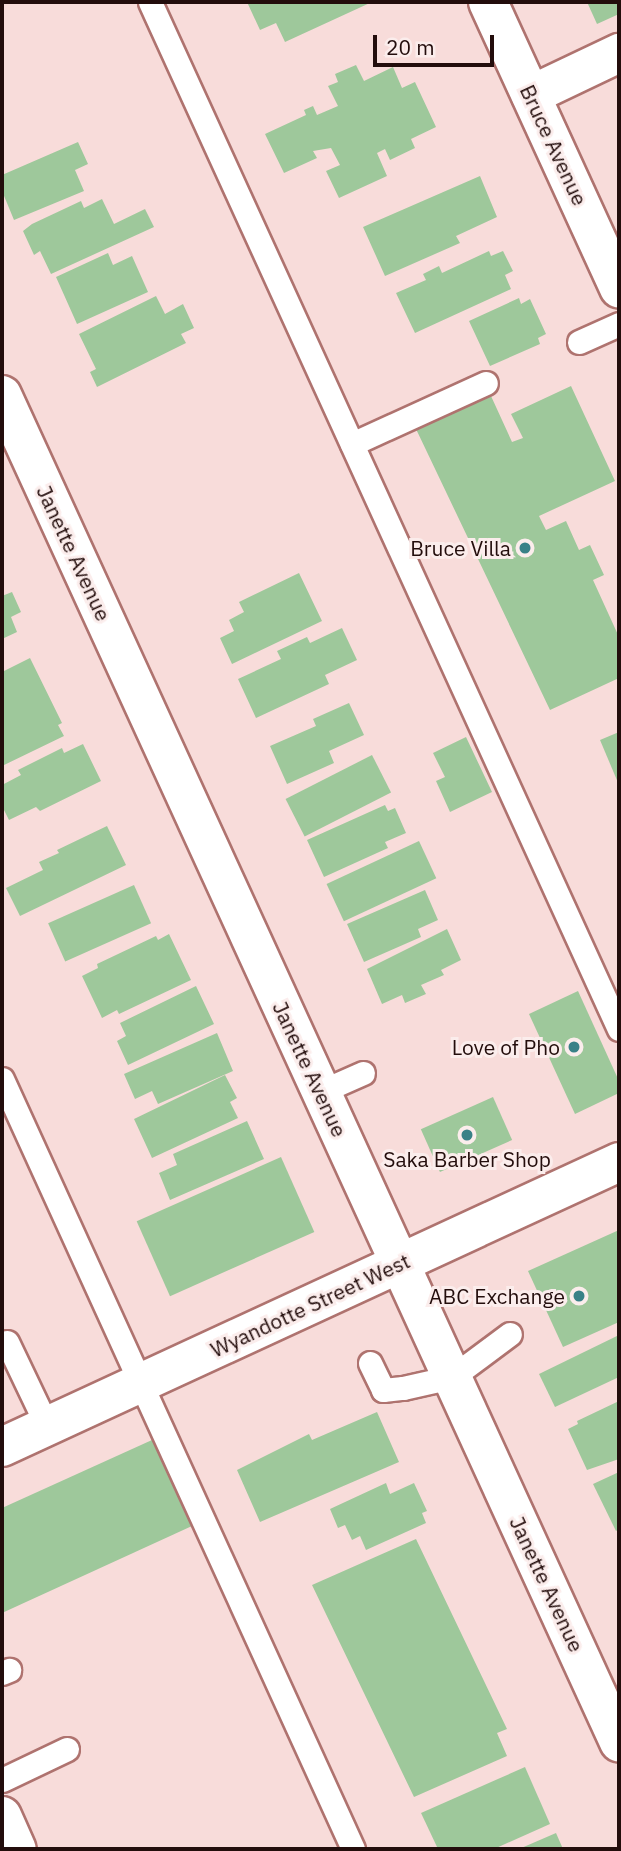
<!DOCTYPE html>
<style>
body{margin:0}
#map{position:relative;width:621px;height:1851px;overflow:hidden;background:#f8dcda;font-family:"IBM Plex Sans",sans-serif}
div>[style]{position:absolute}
.building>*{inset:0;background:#9ec89b;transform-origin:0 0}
.roads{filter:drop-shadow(2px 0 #af736f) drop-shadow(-2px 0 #af736f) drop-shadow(0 2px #af736f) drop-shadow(0 -2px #af736f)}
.service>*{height:23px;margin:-11.5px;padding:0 11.5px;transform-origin:11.5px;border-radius:11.5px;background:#fff}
.minor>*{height:38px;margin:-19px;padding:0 19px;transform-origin:19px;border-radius:19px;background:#fff}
.secondary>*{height:38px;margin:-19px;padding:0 19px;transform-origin:19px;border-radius:19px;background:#fff}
.dots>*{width:19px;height:19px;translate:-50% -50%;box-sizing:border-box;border:4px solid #fbedec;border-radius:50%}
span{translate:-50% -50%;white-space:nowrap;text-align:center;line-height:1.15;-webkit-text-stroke:6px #fbedec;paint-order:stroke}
.street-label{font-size:21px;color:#230d0c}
.poi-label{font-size:21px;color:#230d0c}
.right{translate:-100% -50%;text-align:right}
.frame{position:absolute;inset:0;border:4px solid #230d0c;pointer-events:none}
.scale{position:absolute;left:373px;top:35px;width:121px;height:32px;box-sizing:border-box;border:4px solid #230d0c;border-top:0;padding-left:9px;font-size:21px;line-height:24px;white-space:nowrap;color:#230d0c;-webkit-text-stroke:5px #fbedec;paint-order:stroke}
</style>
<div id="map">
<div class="building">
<i style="clip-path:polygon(247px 2px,372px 2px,285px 42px,276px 23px,260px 30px)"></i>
<i style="clip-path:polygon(587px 2px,619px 2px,619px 14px,597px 24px)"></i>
<i style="clip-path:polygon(356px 65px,364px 81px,393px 67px,402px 88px,415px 82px,436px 127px,411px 139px,415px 148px,390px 160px,385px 149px,377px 153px,387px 176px,339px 198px,326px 171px,340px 165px,331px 148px,313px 151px,317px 158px,284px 173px,265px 134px,306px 115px,304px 110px,313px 106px,317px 115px,338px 106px,328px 86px,338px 82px,335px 74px)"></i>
<i style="clip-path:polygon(78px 142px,88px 164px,75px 170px,84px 191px,14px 220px,2px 191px,2px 175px)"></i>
<i style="clip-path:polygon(480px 176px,497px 217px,456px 236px,460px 243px,385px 276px,363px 227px)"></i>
<i style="clip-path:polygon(102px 199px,114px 224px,145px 209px,154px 227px,51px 274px,40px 251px,34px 255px,23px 231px,32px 224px,81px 201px,84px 208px)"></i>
<i style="clip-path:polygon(489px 251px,491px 256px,503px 251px,513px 271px,505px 275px,511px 289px,415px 333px,396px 293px,426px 280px,423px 274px,439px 266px,442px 273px)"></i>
<i style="clip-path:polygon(108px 253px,113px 265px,132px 256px,148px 292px,77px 324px,56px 277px)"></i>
<i style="clip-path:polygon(156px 296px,165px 314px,183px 304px,194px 328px,181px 334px,186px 343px,97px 387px,90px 372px,96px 369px,79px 334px)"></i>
<i style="clip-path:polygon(519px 298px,521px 304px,530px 299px,546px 334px,538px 338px,540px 344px,490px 366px,469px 321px)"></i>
<i style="clip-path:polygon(571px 386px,615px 481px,539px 516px,546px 530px,566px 521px,579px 550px,590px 545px,604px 575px,593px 580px,619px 637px,619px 678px,550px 710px,416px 429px,491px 396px,512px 442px,523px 438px,511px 414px)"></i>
<i style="clip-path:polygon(299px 573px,322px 621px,232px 664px,220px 638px,234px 631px,229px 620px,244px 612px,239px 602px)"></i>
<i style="clip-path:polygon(12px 592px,21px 612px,11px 617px,17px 632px,2px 639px,2px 596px)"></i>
<i style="clip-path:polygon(342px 628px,357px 660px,325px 675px,329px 684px,256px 718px,238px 679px,281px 659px,277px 651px,307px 637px,310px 643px)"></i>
<i style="clip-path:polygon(30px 658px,62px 723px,58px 725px,64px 736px,2px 766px,2px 672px)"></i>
<i style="clip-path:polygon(349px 703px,364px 735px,329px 751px,334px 763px,287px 784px,270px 746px,316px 726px,313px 719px)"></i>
<i style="clip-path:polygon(619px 732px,619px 785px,600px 740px)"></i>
<i style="clip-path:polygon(466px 737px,492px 792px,450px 812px,436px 781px,445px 777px,433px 753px)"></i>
<i style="clip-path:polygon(83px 744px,101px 781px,40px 811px,36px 807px,9px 820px,2px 806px,2px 785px,21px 775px,18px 770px,62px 748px,64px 753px)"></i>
<i style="left:372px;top:755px;width:42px;height:97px;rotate:63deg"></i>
<i style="clip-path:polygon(385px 805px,388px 811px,395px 808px,406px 833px,385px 842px,388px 848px,324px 877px,307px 840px)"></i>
<i style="clip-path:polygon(107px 826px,126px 865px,20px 916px,6px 888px,43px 870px,39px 862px,59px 853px,57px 850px)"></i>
<i style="left:419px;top:841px;width:41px;height:102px;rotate:65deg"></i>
<i style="left:134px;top:885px;width:42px;height:94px;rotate:66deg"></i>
<i style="clip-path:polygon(425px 890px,438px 920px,418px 929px,421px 937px,364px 962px,347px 924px)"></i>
<i style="clip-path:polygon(447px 929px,461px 960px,441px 970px,444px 975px,421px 985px,426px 994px,405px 1003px,402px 995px,382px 1004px,367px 969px)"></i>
<i style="clip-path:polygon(169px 934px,191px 980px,119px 1014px,117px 1010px,102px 1018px,82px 976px,98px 968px,97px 964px,156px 936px,158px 940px)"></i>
<i style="clip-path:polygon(196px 986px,214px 1024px,128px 1065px,117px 1041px,126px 1036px,120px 1023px)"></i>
<i style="clip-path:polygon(578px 991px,619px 1081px,619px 1093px,575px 1114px,529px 1014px)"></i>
<i style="clip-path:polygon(217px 1033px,233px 1071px,158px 1104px,152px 1091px,135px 1099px,124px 1074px)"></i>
<i style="clip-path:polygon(225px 1075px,237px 1098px,230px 1102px,238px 1118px,152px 1158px,134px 1119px)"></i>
<i style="left:493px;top:1097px;width:47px;height:79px;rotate:66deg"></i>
<i style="clip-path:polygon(247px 1121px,264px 1159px,170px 1200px,159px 1173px,177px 1165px,173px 1154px)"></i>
<i style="left:281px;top:1157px;width:82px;height:158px;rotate:66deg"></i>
<i style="clip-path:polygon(619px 1230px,619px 1322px,563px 1347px,528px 1271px)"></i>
<i style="clip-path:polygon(619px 1335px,619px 1377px,555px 1407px,539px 1374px)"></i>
<i style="clip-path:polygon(619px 1401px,619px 1459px,587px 1470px,568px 1429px,578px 1424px,577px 1421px)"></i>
<i style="clip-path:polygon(377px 1412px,399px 1462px,260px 1522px,237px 1470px,309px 1434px,312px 1440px)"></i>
<i style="clip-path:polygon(152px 1440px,192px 1526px,2px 1613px,2px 1508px)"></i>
<i style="clip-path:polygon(619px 1472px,619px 1529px,616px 1531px,593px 1484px)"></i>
<i style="clip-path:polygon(386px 1483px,390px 1494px,414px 1483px,427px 1511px,422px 1513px,426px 1523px,366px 1550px,360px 1536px,352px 1540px,345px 1525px,338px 1528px,330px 1509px)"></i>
<i style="clip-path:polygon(416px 1539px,507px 1729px,497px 1733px,507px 1756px,414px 1797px,312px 1585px)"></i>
<i style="clip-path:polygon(525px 1767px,550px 1824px,494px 1849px,438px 1849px,421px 1813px)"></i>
<i style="clip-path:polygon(556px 1833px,563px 1849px,519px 1849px)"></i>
</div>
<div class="roads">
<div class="service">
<i style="left:150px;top:2px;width:1129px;rotate:65.46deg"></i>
<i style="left:579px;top:342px;width:44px;rotate:-24.2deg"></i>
<i style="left:352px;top:444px;width:147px;rotate:-24.5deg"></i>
<i style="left:2px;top:1079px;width:846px;rotate:65.49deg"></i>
<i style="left:320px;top:1092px;width:47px;rotate:-23.8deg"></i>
<i style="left:7px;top:1342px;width:93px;rotate:64.5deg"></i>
<i style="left:370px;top:1363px;width:30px;rotate:64deg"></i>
<i style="left:383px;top:1390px;width:20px;rotate:-6deg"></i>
<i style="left:403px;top:1388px;width:50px;rotate:-12.7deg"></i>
<i style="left:452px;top:1377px;width:72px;rotate:-36.6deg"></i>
<i style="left:2px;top:1673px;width:8px;rotate:-23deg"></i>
<i style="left:2px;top:1780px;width:72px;rotate:-25.5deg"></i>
</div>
<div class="minor">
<i style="left:488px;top:2px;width:315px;rotate:65.4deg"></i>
<i style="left:531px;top:95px;width:98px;rotate:-25.5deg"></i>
<i style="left:2px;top:395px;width:1482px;rotate:65.39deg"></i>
<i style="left:2px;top:1816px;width:36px;rotate:66deg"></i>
</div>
<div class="secondary">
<i style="left:2px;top:1447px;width:680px;rotate:-24.79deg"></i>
</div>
</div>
<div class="dots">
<i style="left:525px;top:548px;background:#398187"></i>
<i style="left:574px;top:1047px;background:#398187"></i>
<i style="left:467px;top:1135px;background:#398187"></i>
<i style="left:579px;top:1296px;background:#398187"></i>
</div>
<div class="street-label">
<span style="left:554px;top:145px;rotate:65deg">Bruce Avenue</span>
<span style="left:74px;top:553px;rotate:65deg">Janette Avenue</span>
<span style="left:310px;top:1069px;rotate:65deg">Janette Avenue</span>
<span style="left:310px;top:1305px;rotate:-25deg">Wyandotte Street West</span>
<span style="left:547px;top:1584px;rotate:65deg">Janette Avenue</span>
</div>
<div class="poi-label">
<span class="right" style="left:511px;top:548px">Bruce Villa</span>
<span class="right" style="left:560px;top:1047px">Love of Pho</span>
<span style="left:467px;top:1159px">Saka Barber Shop</span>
<span class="right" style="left:565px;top:1296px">ABC Exchange</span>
</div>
<div class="frame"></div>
<div class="scale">20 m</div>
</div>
